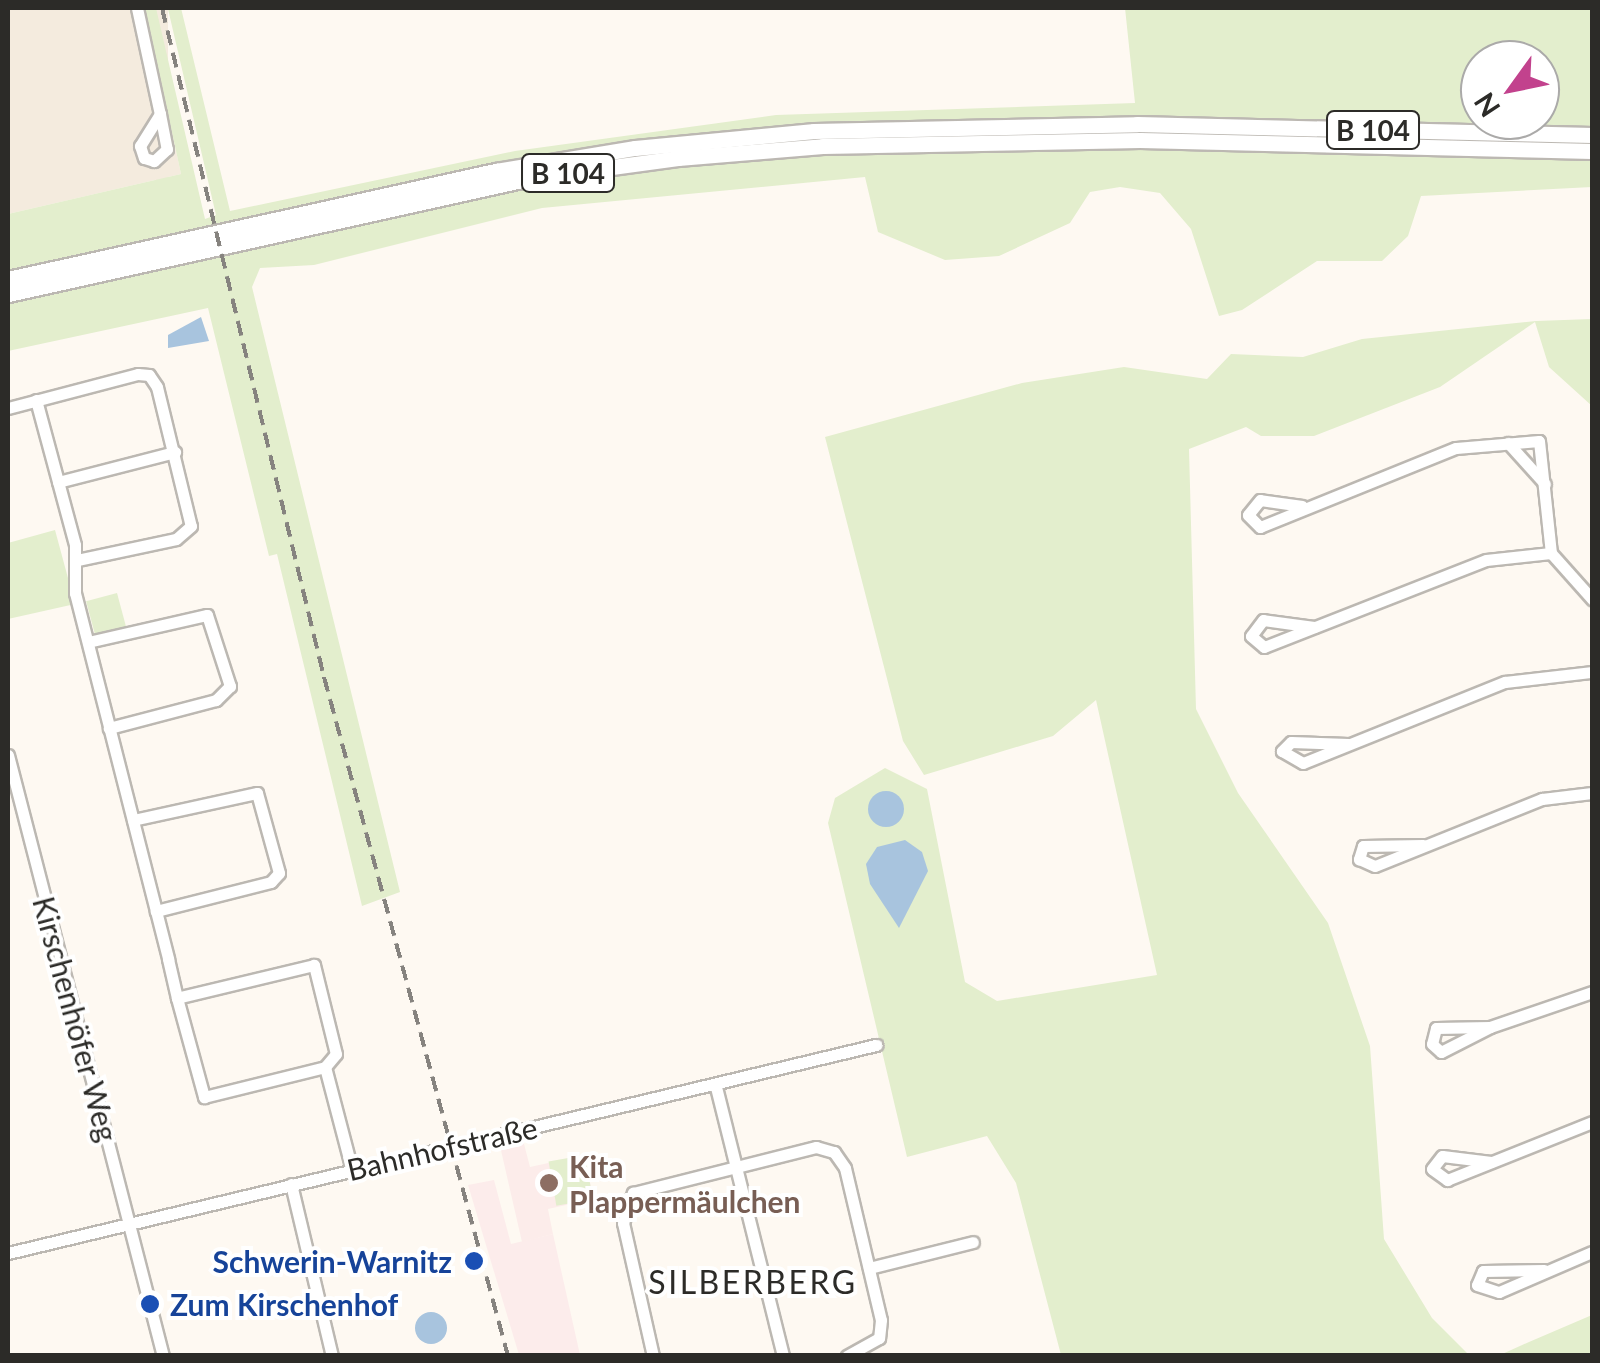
<!DOCTYPE html>
<meta charset="utf-8">
<style>
body{margin:0}
#map{position:relative;width:1600px;height:1363px;overflow:hidden;background:#fef9f2;font-family:Lato,sans-serif}
div>[style]{position:absolute}
.built>*{inset:0;background:#f4ebde;transform-origin:0 0}
.industrial>*{inset:0;background:#fceceb}
.education>*{inset:0;background:#fcecea}
.green>*{inset:0;background:#e3eecd;transform-origin:0 0}
.water>*{inset:0;background:#a8c4de}
.round{border-radius:50%}
.roads{filter:drop-shadow(2px 0 #bcb8b2) drop-shadow(-2px 0 #bcb8b2) drop-shadow(0 2px #bcb8b2) drop-shadow(0 -2px #bcb8b2)}
.minor>*{height:11px;margin:-5.5px;padding:0 5.5px;transform-origin:5.5px;border-radius:5.5px;background:#fff}
.highway>*{height:15px;margin:-7.5px;padding:0 7.5px;transform-origin:7.5px;border-radius:7.5px;background:#fff}
.rail>*{height:4px;margin-top:-2px;transform-origin:0;background:repeating-linear-gradient(90deg,#86837f 0 15px,transparent 0 23px)}
.dots>*{width:28px;height:28px;translate:-50% -50%;box-sizing:border-box;border:5px solid #fff;border-radius:50%}
span{translate:-50% -50%;white-space:nowrap;text-align:center;line-height:1.15;-webkit-text-stroke:8px #fff;paint-order:stroke}
.shield-label span{padding:2px 8px;background:#fff;border:2px solid;border-radius:8px;-webkit-text-stroke-width:0}
.shield-label{font-size:28px;color:#2c2b28;font-weight:700}
.street-label{font-size:30px;color:#2c2b28}
.education-label{font-size:30px;color:#785e54;font-weight:700}
.left{translate:0 -50%;text-align:left}
.transit-label{font-size:30px;color:#164399;font-weight:700}
.right{translate:-100% -50%;text-align:right}
.neighbourhood-label{font-size:32px;color:#2c2b28;letter-spacing:2.5px}
.frame{position:absolute;inset:0;border:10px solid #2c2b28;pointer-events:none}
.north{position:absolute;left:1460px;top:40px;width:100px;height:100px;box-sizing:border-box;background:#fff;border:2px solid #abaaa9;border-radius:50%;rotate:237deg;font-size:28px;font-weight:700;line-height:40px;text-align:center;color:#2c2b28}
.north::after{content:'';display:block;margin:auto;width:35px;height:45px;background:#c2428d;clip-path:polygon(50% 0,100% 100%,50% 72%,0 100%)}
</style>
<div id="map">
<div class="built">
<i style="clip-path:polygon(8px 8px,145px 8px,181px 174px,8px 214px)"></i>
<i style="left:156px;top:8px;width:12px;height:216px"></i>
</div>
<div class="industrial">
<i style="clip-path:polygon(494px 1180px,511px 1244px,553px 1234px,580px 1355px,519px 1355px,468px 1185px)"></i>
</div>
<div class="education">
<i style="clip-path:polygon(523px 1140px,530px 1167px,585px 1155px,593px 1199px,548px 1209px,553px 1234px,522px 1242px,500px 1146px)"></i>
</div>
<div class="green">
<i style="clip-path:polygon(evenodd,145px 8px,156px 8px,205px 219px,216px 215px,168px 9px,181px 8px,230px 211px,515px 151px,776px 115px,1135px 103px,1125px 8px,1592px 8px,1592px 187px,1421px 196px,1408px 236px,1382px 261px,1317px 261px,1242px 310px,1219px 316px,1191px 229px,1160px 193px,1120px 187px,1090px 192px,1070px 223px,999px 256px,945px 260px,878px 232px,865px 177px,542px 208px,314px 265px,260px 268px,252px 287px,400px 892px,362px 906px,277px 554px,269px 556px,208px 308px,8px 351px,8px 214px,181px 174px,145px 8px,1480px 60px,1540px 60px,1540px 120px,1480px 120px,1480px 60px)"></i>
<i style="clip-path:polygon(1592px 319px,1592px 406px,1549px 367px,1535px 322px,1440px 387px,1314px 436px,1261px 436px,1246px 427px,1189px 449px,1196px 709px,1238px 793px,1328px 923px,1370px 1046px,1384px 1239px,1432px 1318px,1469px 1355px,1061px 1355px,1016px 1183px,987px 1136px,907px 1157px,828px 823px,835px 798px,885px 768px,927px 789px,965px 982px,997px 1001px,1157px 975px,1096px 700px,1053px 736px,924px 775px,903px 741px,825px 437px,1022px 383px,1124px 367px,1207px 379px,1231px 354px,1303px 357px,1362px 339px,1536px 321px)"></i>
<i style="clip-path:polygon(55px 530px,75px 604px,8px 619px,8px 543px)"></i>
<i style="left:117px;top:593px;width:35px;height:32px;rotate:75deg"></i>
<i style="left:585px;top:1155px;width:45px;height:37px;rotate:80deg"></i>
<i style="clip-path:polygon(1592px 1315px,1592px 1355px,1500px 1355px,1529px 1342px)"></i>
</div>
<div class="water">
<i style="clip-path:polygon(201px 317px,209px 341px,168px 348px,168px 335px)"></i>
<i class="round" style="left:868px;top:791px;width:36px;height:36px"></i>
<i style="clip-path:polygon(905px 840px,922px 852px,928px 871px,899px 928px,870px 884px,866px 864px,877px 847px)"></i>
<i class="round" style="left:415px;top:1312px;width:32px;height:32px"></i>
</div>
<div class="roads">
<div class="minor">
<i style="left:137px;top:8px;width:108px;rotate:77.8deg"></i>
<i style="left:160px;top:114px;width:36px;rotate:79deg"></i>
<i style="left:167px;top:149px;width:18px;rotate:137deg"></i>
<i style="left:154px;top:161px;width:10px;rotate:-163deg"></i>
<i style="left:144px;top:158px;width:13px;rotate:-108deg"></i>
<i style="left:140px;top:146px;width:38px;rotate:-58deg"></i>
<i style="left:36px;top:400px;width:150px;rotate:74.9deg"></i>
<i style="left:75px;top:545px;width:48px;rotate:90deg"></i>
<i style="left:75px;top:593px;width:378px;rotate:75.7deg"></i>
<i style="left:168px;top:959px;width:40px;rotate:77deg"></i>
<i style="left:177px;top:998px;width:103px;rotate:74.7deg"></i>
<i style="left:204px;top:1097px;width:125px;rotate:-13.9deg"></i>
<i style="left:325px;top:1067px;width:17px;rotate:-50deg"></i>
<i style="left:336px;top:1054px;width:92px;rotate:-103.9deg"></i>
<i style="left:314px;top:965px;width:141px;rotate:166.5deg"></i>
<i style="left:8px;top:408px;width:134px;rotate:-14.7deg"></i>
<i style="left:138px;top:374px;width:11px;rotate:5deg"></i>
<i style="left:149px;top:375px;width:14px;rotate:56deg"></i>
<i style="left:157px;top:387px;width:143px;rotate:76.3deg"></i>
<i style="left:191px;top:526px;width:20px;rotate:139deg"></i>
<i style="left:176px;top:539px;width:101px;rotate:168deg"></i>
<i style="left:1508px;top:443px;width:55px;rotate:47.9deg"></i>
<i style="left:58px;top:482px;width:121px;rotate:-14.4deg"></i>
<i style="left:1302px;top:506px;width:42px;rotate:-171.9deg"></i>
<i style="left:1260px;top:500px;width:19px;rotate:129deg"></i>
<i style="left:1248px;top:515px;width:17px;rotate:45deg"></i>
<i style="left:1260px;top:527px;width:211px;rotate:-22deg"></i>
<i style="left:1456px;top:448px;width:83px;rotate:-4.8deg"></i>
<i style="left:1539px;top:441px;width:113px;rotate:83.9deg"></i>
<i style="left:1551px;top:553px;width:62px;rotate:48.3deg"></i>
<i style="left:1314px;top:627px;width:51px;rotate:-172.2deg"></i>
<i style="left:1263px;top:620px;width:20px;rotate:127deg"></i>
<i style="left:1251px;top:636px;width:17px;rotate:40deg"></i>
<i style="left:1264px;top:647px;width:238px;rotate:-21.4deg"></i>
<i style="left:1486px;top:560px;width:65px;rotate:-6.1deg"></i>
<i style="left:88px;top:642px;width:122px;rotate:-12.8deg"></i>
<i style="left:207px;top:615px;width:75px;rotate:72.1deg"></i>
<i style="left:230px;top:686px;width:20px;rotate:135deg"></i>
<i style="left:216px;top:700px;width:111px;rotate:165.3deg"></i>
<i style="left:1348px;top:744px;width:57px;rotate:-178deg"></i>
<i style="left:1291px;top:742px;width:13px;rotate:135deg"></i>
<i style="left:1282px;top:751px;width:24px;rotate:30deg"></i>
<i style="left:1303px;top:763px;width:218px;rotate:-21.9deg"></i>
<i style="left:1505px;top:682px;width:88px;rotate:-6.6deg"></i>
<i style="left:8px;top:755px;width:621px;rotate:75.54deg"></i>
<i style="left:133px;top:820px;width:127px;rotate:-12.3deg"></i>
<i style="left:257px;top:793px;width:83px;rotate:74.6deg"></i>
<i style="left:279px;top:873px;width:12px;rotate:132deg"></i>
<i style="left:271px;top:882px;width:119px;rotate:165.8deg"></i>
<i style="left:1423px;top:845px;width:60px;rotate:179deg"></i>
<i style="left:1363px;top:846px;width:14px;rotate:107deg"></i>
<i style="left:1359px;top:859px;width:17px;rotate:24deg"></i>
<i style="left:1375px;top:866px;width:180px;rotate:-21.9deg"></i>
<i style="left:1542px;top:799px;width:50px;rotate:-6.8deg"></i>
<i style="left:1490px;top:1027px;width:54px;rotate:178.9deg"></i>
<i style="left:1436px;top:1028px;width:16px;rotate:104deg"></i>
<i style="left:1432px;top:1044px;width:12px;rotate:42deg"></i>
<i style="left:1441px;top:1052px;width:55px;rotate:-27deg"></i>
<i style="left:1490px;top:1027px;width:108px;rotate:-18.9deg"></i>
<i style="left:325px;top:1067px;width:106px;rotate:75.3deg"></i>
<i style="left:716px;top:1087px;width:277px;rotate:76deg"></i>
<i style="left:1491px;top:1162px;width:49px;rotate:-173deg"></i>
<i style="left:1442px;top:1156px;width:16px;rotate:128deg"></i>
<i style="left:1432px;top:1169px;width:19px;rotate:36deg"></i>
<i style="left:1447px;top:1180px;width:156px;rotate:-21.8deg"></i>
<i style="left:291px;top:1184px;width:177px;rotate:76.6deg"></i>
<i style="left:8px;top:1253px;width:893px;rotate:-13.48deg"></i>
<i style="left:869px;top:1268px;width:107px;rotate:-14deg"></i>
<i style="left:1544px;top:1270px;width:61px;rotate:179.1deg"></i>
<i style="left:1483px;top:1271px;width:15px;rotate:113deg"></i>
<i style="left:1477px;top:1285px;width:23px;rotate:18deg"></i>
<i style="left:1499px;top:1292px;width:101px;rotate:-23.3deg"></i>
<i style="left:653px;top:1356px;width:136px;rotate:-102.7deg"></i>
<i style="left:623px;top:1223px;width:32px;rotate:-72deg"></i>
<i style="left:633px;top:1193px;width:189px;rotate:-14.1deg"></i>
<i style="left:816px;top:1147px;width:19px;rotate:16deg"></i>
<i style="left:834px;top:1152px;width:19px;rotate:55deg"></i>
<i style="left:845px;top:1168px;width:156px;rotate:76.7deg"></i>
<i style="left:881px;top:1320px;width:18px;rotate:96deg"></i>
<i style="left:879px;top:1338px;width:37px;rotate:151deg"></i>
</div>
<div class="highway">
<i style="left:8px;top:279px;width:500px;rotate:-12.5deg"></i>
<i style="left:496px;top:171px;width:141px;rotate:-9.4deg"></i>
<i style="left:635px;top:148px;width:180px;rotate:-5.4deg"></i>
<i style="left:814px;top:131px;width:323px;rotate:-1.2deg"></i>
<i style="left:1137px;top:124px;width:455px;rotate:1.4deg"></i>
<i style="left:8px;top:294px;width:536px;rotate:-12.51deg"></i>
<i style="left:531px;top:178px;width:148px;rotate:-7.7deg"></i>
<i style="left:678px;top:158px;width:145px;rotate:-4.7deg"></i>
<i style="left:823px;top:146px;width:317px;rotate:-1.1deg"></i>
<i style="left:1140px;top:140px;width:452px;rotate:1.4deg"></i>
</div>
</div>
<div class="rail">
<i style="left:162px;top:8px;width:688px;rotate:76.39deg"></i>
<i style="left:324px;top:677px;width:703px;rotate:74.84deg"></i>
</div>
<div class="dots">
<i style="left:549px;top:1183px;background:#8d6e63"></i>
<i style="left:474px;top:1261px;background:#1a4fb4"></i>
<i style="left:150px;top:1304px;background:#1a4fb4"></i>
</div>
<div class="shield-label">
<span style="left:1373px;top:130px">B 104</span>
<span style="left:568px;top:173px">B 104</span>
</div>
<div class="street-label">
<span style="left:76px;top:1019px;rotate:75deg">Kirschenhöfer Weg</span>
<span style="left:442px;top:1148px;rotate:-13deg">Bahnhofstraße</span>
</div>
<div class="education-label">
<span class="left" style="left:569px;top:1183px">Kita<br>Plappermäulchen</span>
</div>
<div class="transit-label">
<span class="right" style="left:452px;top:1261px">Schwerin-Warnitz</span>
<span class="left" style="left:170px;top:1304px">Zum Kirschenhof</span>
</div>
<div class="neighbourhood-label">
<span style="left:753px;top:1282px">SILBERBERG</span>
</div>
<div class="frame"></div>
<div class="north">N</div>
</div>
